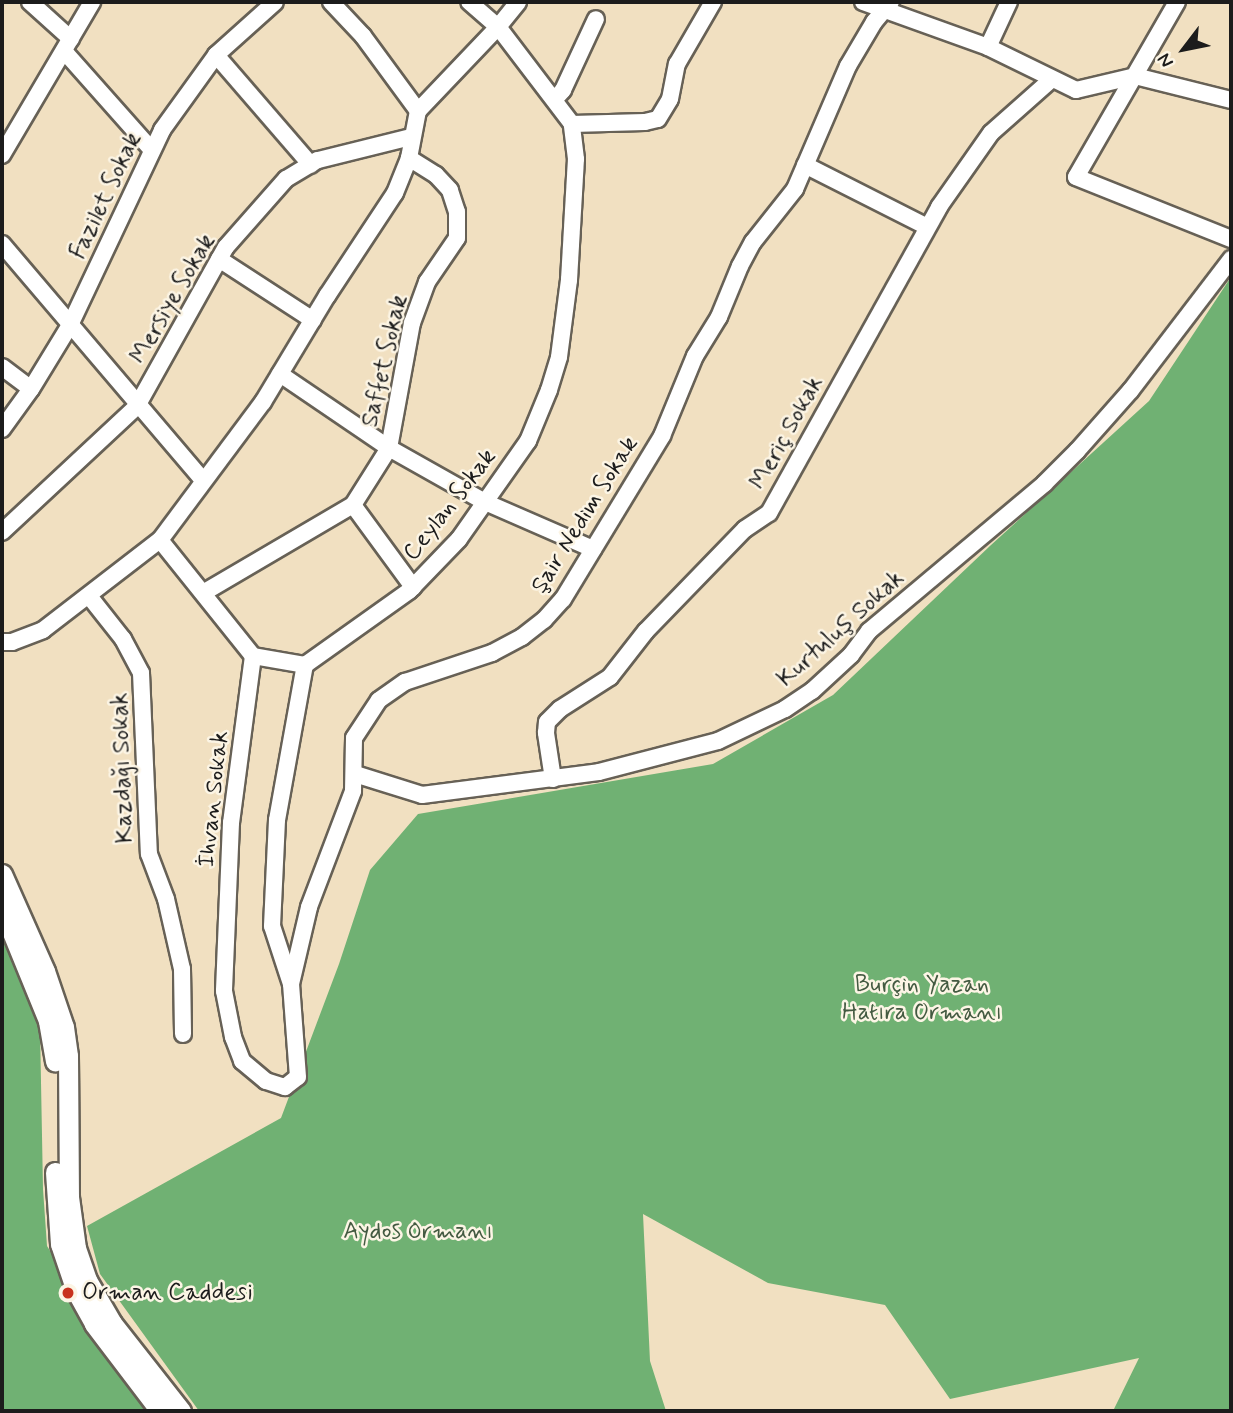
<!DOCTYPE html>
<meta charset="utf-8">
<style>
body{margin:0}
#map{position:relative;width:1233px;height:1413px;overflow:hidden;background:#f1e0c1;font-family:Mynerve,sans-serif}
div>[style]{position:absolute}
.forest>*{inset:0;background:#70b173}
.roads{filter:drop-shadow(2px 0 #676156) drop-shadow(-2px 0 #676156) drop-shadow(0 2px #676156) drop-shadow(0 -2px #676156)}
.minor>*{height:16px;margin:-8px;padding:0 8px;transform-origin:8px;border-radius:8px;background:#fff}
.tertiary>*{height:19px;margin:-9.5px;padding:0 9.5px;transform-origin:9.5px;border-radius:9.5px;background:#fff}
.dots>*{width:19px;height:19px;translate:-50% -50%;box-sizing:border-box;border:4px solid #fcf5e5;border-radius:50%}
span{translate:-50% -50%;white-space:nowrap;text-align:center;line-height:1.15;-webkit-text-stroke:5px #fcf5e5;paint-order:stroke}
.street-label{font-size:24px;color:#1c1c1c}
.park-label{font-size:24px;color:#435a41}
.poi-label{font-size:24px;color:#1c1c1c}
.left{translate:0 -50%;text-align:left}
.frame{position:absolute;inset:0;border:4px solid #1c1c1c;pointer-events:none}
.north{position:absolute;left:1149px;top:14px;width:70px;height:70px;-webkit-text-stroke:5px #fcf5e5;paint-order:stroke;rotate:238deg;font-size:19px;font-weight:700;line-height:28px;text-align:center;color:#1c1c1c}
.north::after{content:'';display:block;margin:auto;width:24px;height:32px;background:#1c1c1c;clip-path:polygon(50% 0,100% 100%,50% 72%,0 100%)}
</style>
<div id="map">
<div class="forest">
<i style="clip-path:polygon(1231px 277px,1231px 1411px,1113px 1411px,1139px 1358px,950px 1399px,885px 1305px,768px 1283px,643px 1214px,650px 1361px,666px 1411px,199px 1411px,100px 1274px,87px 1226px,281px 1118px,339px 964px,370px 870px,418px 814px,713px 764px,833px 695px,991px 545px,1149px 401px)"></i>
<i style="clip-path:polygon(2px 931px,31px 994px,40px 1028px,43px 1189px,47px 1246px,150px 1411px,2px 1411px)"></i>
</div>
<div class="roads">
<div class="minor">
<i style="left:30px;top:2px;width:55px;rotate:42.1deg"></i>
<i style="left:331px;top:2px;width:47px;rotate:46.7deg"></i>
<i style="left:363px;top:36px;width:93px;rotate:53.7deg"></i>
<i style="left:863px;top:2px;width:133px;rotate:19.8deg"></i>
<i style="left:988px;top:47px;width:98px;rotate:26deg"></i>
<i style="left:1076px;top:90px;width:61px;rotate:-13.3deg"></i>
<i style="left:1135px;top:76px;width:99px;rotate:14deg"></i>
<i style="left:1177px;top:2px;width:202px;rotate:120deg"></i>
<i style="left:1076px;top:177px;width:167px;rotate:21.8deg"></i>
<i style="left:988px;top:47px;width:50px;rotate:-65deg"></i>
<i style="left:64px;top:51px;width:132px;rotate:48.4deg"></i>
<i style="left:216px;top:55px;width:145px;rotate:49.2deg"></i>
<i style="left:555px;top:99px;width:12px;rotate:-48deg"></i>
<i style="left:563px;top:90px;width:78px;rotate:-65.1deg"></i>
<i style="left:572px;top:124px;width:73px;rotate:-1.6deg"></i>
<i style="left:645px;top:122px;width:13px;rotate:-13deg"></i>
<i style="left:658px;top:119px;width:23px;rotate:-59deg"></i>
<i style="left:670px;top:99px;width:36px;rotate:-79deg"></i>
<i style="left:677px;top:64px;width:72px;rotate:-59.9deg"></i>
<i style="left:2px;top:155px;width:178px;rotate:-59.5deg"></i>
<i style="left:805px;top:165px;width:137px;rotate:26.9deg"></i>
<i style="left:2px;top:244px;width:310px;rotate:49.6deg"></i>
<i style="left:219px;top:259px;width:112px;rotate:33deg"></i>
<i style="left:2px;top:367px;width:36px;rotate:37deg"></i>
<i style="left:280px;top:374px;width:132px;rotate:34.2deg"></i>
<i style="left:389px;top:448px;width:110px;rotate:29.4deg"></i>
<i style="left:485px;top:502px;width:118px;rotate:23.5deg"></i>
<i style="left:2px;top:429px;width:49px;rotate:-54.1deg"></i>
<i style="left:31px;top:389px;width:75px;rotate:-58.6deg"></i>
<i style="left:70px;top:325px;width:216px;rotate:-64.7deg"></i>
<i style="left:162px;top:130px;width:92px;rotate:-54.2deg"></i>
<i style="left:216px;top:55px;width:79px;rotate:-41.9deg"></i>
<i style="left:353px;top:505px;width:102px;rotate:53.8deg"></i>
<i style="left:2px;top:532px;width:185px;rotate:-43deg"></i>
<i style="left:137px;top:406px;width:182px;rotate:-60.8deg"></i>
<i style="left:226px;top:247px;width:91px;rotate:-48.6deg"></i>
<i style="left:286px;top:179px;width:37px;rotate:-31deg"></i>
<i style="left:318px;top:160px;width:96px;rotate:-13.9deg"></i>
<i style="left:160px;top:540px;width:149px;rotate:51.3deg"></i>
<i style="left:253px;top:656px;width:168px;rotate:97.5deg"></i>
<i style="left:231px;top:823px;width:168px;rotate:92.4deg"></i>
<i style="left:224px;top:991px;width:47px;rotate:78.9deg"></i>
<i style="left:233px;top:1037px;width:26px;rotate:69deg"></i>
<i style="left:242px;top:1061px;width:31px;rotate:40deg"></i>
<i style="left:266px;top:1081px;width:20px;rotate:18deg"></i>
<i style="left:285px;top:1087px;width:16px;rotate:-38deg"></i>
<i style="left:298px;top:1077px;width:93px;rotate:-94.3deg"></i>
<i style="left:291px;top:984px;width:79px;rotate:-76.8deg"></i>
<i style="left:309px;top:907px;width:124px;rotate:-69.2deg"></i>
<i style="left:353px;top:791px;width:53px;rotate:-88.9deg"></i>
<i style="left:354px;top:738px;width:45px;rotate:-56.7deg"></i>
<i style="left:379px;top:700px;width:32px;rotate:-35deg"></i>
<i style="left:405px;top:682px;width:92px;rotate:-18.4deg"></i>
<i style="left:492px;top:653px;width:34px;rotate:-28deg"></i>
<i style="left:522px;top:637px;width:28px;rotate:-38deg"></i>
<i style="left:544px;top:620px;width:28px;rotate:-48deg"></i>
<i style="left:563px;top:599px;width:191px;rotate:-58.7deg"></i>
<i style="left:662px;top:436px;width:87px;rotate:-67.6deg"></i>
<i style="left:695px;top:356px;width:46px;rotate:-58.4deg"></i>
<i style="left:719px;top:317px;width:55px;rotate:-67.6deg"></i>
<i style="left:740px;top:266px;width:27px;rotate:-62deg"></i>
<i style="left:753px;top:242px;width:68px;rotate:-51.6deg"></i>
<i style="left:795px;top:189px;width:134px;rotate:-66.7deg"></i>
<i style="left:848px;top:66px;width:51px;rotate:-59.4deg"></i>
<i style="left:874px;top:22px;width:26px;rotate:-50deg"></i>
<i style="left:203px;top:593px;width:174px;rotate:-30.4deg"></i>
<i style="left:353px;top:505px;width:67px;rotate:-57.7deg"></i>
<i style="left:389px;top:448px;width:127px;rotate:-79.6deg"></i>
<i style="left:412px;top:323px;width:44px;rotate:-69.9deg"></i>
<i style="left:427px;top:282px;width:53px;rotate:-55.7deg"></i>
<i style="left:457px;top:238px;width:26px;rotate:-90deg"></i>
<i style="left:457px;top:212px;width:23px;rotate:-108deg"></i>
<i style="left:450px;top:190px;width:21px;rotate:-133deg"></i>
<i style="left:436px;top:175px;width:32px;rotate:-148deg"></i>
<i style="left:89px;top:596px;width:55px;rotate:51.7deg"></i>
<i style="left:123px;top:639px;width:38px;rotate:62deg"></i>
<i style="left:141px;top:673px;width:181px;rotate:87.5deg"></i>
<i style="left:149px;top:854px;width:48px;rotate:69.3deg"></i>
<i style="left:166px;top:899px;width:72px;rotate:77.1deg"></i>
<i style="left:182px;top:969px;width:65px;rotate:89.1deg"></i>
<i style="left:2px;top:642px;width:10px"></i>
<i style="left:12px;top:642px;width:33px;rotate:-21deg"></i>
<i style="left:43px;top:630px;width:148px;rotate:-37.6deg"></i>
<i style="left:160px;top:540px;width:172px;rotate:-53.3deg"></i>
<i style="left:263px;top:402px;width:124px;rotate:-58.9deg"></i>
<i style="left:327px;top:296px;width:123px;rotate:-56.6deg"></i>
<i style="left:395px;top:193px;width:38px;rotate:-68deg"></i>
<i style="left:409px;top:158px;width:48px;rotate:-79.2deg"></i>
<i style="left:418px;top:111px;width:116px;rotate:-46.4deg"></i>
<i style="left:498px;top:27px;width:32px;rotate:-51deg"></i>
<i style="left:253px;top:656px;width:53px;rotate:9.8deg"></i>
<i style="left:355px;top:774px;width:70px;rotate:17.4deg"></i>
<i style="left:422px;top:795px;width:178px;rotate:-7.4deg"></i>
<i style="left:599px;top:772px;width:123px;rotate:-14.6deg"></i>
<i style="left:718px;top:741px;width:74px;rotate:-25.5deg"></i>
<i style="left:785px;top:709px;width:32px;rotate:-34deg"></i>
<i style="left:812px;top:691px;width:53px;rotate:-42.7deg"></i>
<i style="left:851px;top:655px;width:30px;rotate:-53deg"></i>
<i style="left:869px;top:631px;width:229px;rotate:-40deg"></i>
<i style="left:1044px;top:484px;width:47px;rotate:-45deg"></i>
<i style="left:1077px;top:451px;width:81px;rotate:-48.5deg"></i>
<i style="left:1131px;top:390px;width:165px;rotate:-52.6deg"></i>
<i style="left:553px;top:779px;width:47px;rotate:-98.7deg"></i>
<i style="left:546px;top:733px;width:11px;rotate:-85deg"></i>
<i style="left:547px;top:722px;width:18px;rotate:-45deg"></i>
<i style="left:560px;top:709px;width:59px;rotate:-32.6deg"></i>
<i style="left:610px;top:677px;width:58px;rotate:-52deg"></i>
<i style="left:646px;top:631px;width:142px;rotate:-45.9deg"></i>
<i style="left:745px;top:529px;width:29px;rotate:-34deg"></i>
<i style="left:769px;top:513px;width:350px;rotate:-60.9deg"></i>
<i style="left:939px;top:207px;width:90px;rotate:-54.9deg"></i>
<i style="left:991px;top:133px;width:81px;rotate:-41.5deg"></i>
<i style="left:291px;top:984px;width:61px;rotate:-108.1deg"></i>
<i style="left:272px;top:926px;width:106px;rotate:-87.3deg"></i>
<i style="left:277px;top:820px;width:158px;rotate:-79.8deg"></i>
<i style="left:305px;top:665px;width:128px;rotate:-35.4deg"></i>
<i style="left:409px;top:591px;width:72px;rotate:-46.1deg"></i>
<i style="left:459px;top:539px;width:120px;rotate:-54.9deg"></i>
<i style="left:528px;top:441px;width:55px;rotate:-67.6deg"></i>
<i style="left:549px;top:390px;width:34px;rotate:-73deg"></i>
<i style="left:559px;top:357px;width:78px;rotate:-82.6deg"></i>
<i style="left:569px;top:280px;width:121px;rotate:-86.7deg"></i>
<i style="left:576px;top:159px;width:35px;rotate:-97deg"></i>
<i style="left:572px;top:124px;width:122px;rotate:-127.3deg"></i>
<i style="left:498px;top:27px;width:38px;rotate:-139deg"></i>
</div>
<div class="tertiary">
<i style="left:2px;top:874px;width:106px;rotate:66.1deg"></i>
<i style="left:45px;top:971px;width:59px;rotate:71.3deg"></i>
<i style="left:64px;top:1027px;width:29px;rotate:82deg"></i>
<i style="left:68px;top:1056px;width:141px;rotate:89.6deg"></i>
<i style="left:69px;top:1197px;width:51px;rotate:82.2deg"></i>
<i style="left:76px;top:1248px;width:34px;rotate:71deg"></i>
<i style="left:87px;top:1280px;width:50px;rotate:59.8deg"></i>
<i style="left:112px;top:1323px;width:112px;rotate:51.9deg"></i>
<i style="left:2px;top:908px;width:122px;rotate:67.8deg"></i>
<i style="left:48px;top:1021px;width:41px;rotate:80.1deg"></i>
<i style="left:55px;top:1172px;width:72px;rotate:86deg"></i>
<i style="left:60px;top:1244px;width:50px;rotate:71.2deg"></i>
<i style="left:76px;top:1291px;width:38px;rotate:61deg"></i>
<i style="left:94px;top:1324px;width:109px;rotate:52.8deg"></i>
</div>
</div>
<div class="dots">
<i style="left:68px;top:1293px;background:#c8321e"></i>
</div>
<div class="street-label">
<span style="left:106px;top:196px;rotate:-65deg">Fazilet Sokak</span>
<span style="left:173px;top:299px;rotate:-60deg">Mersiye Sokak</span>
<span style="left:385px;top:361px;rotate:-77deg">Saffet Sokak</span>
<span style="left:787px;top:433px;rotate:-61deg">Meriç Sokak</span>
<span style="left:450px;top:505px;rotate:-52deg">Ceylan Sokak</span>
<span style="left:585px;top:515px;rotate:-58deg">Şair Nedim Sokak</span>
<span style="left:841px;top:629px;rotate:-42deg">Kurtuluş Sokak</span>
<span style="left:123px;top:768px;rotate:-92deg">Kazdağı Sokak</span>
<span style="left:214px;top:799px;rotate:-84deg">İhvan Sokak</span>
</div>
<div class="park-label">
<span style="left:922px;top:999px">Burçin Yazan<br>Hatıra Ormanı</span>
<span style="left:418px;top:1232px">Aydos Ormanı</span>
</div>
<div class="poi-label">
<span class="left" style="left:82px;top:1293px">Orman Caddesi</span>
</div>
<div class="frame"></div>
<div class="north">N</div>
</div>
